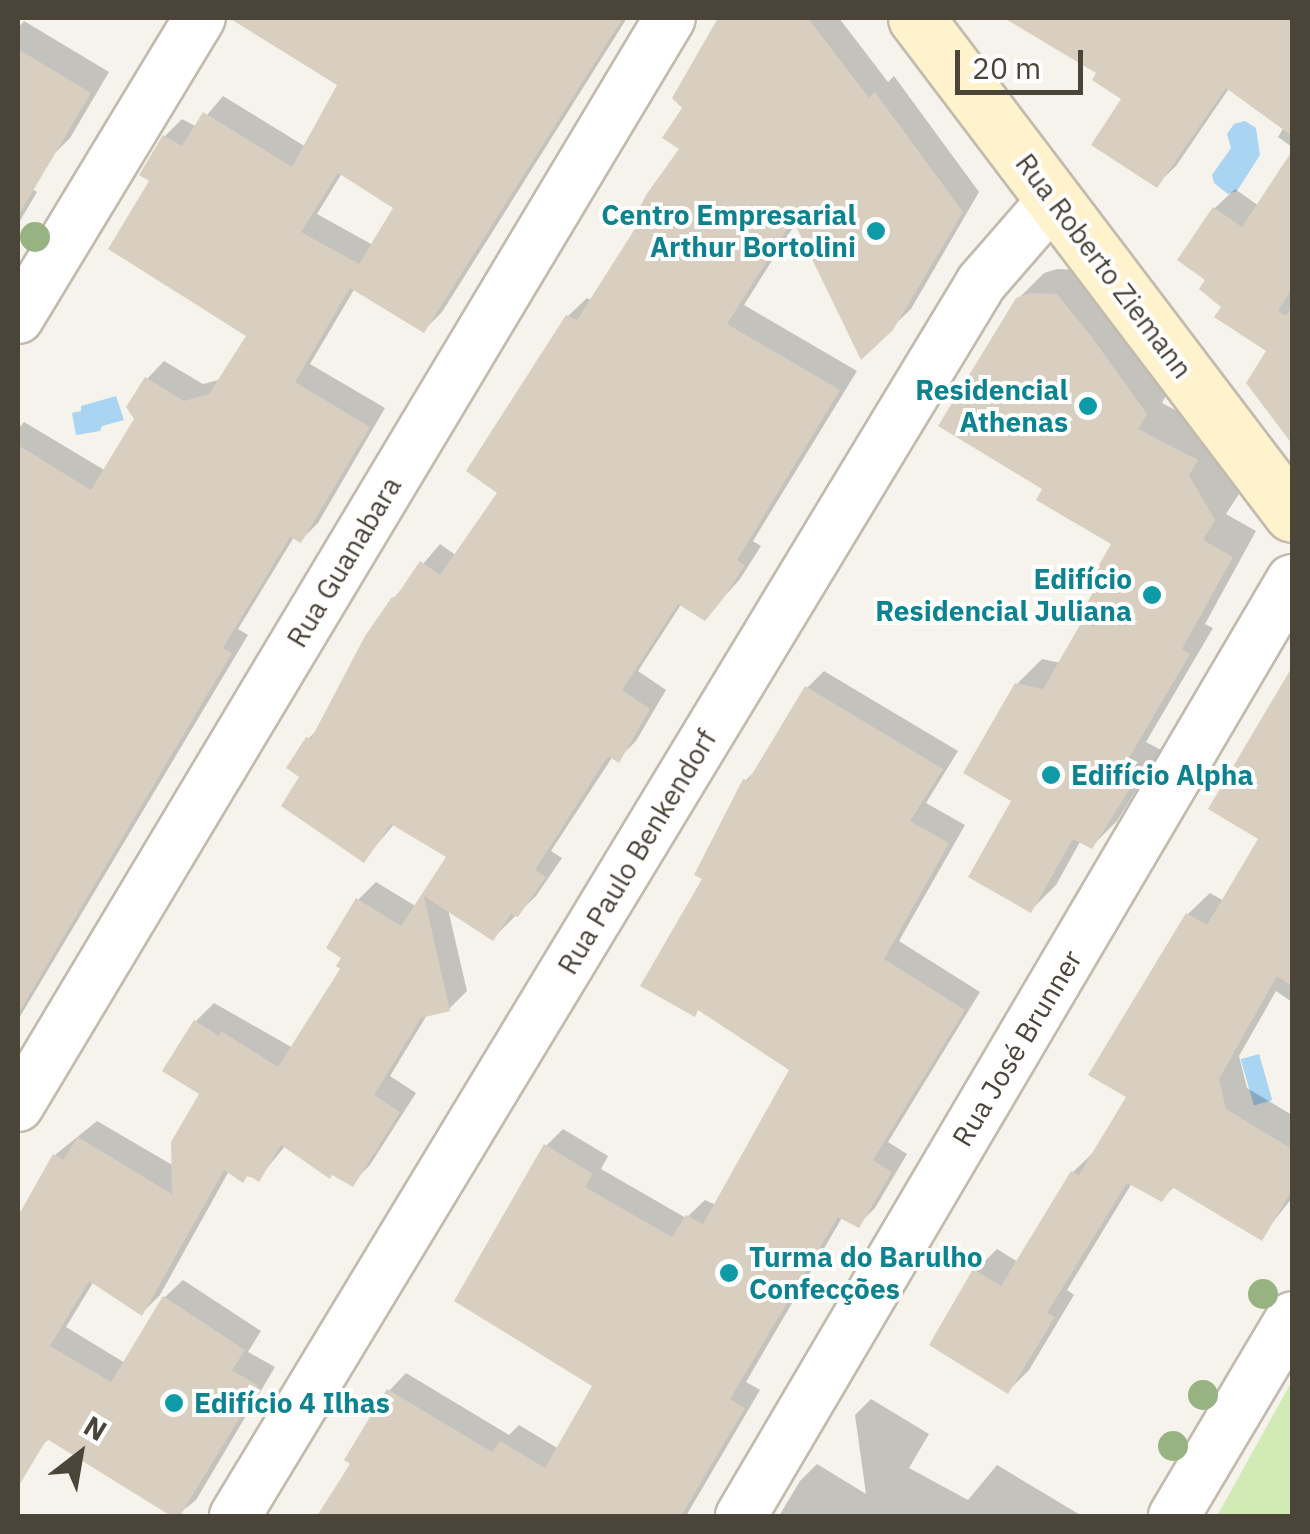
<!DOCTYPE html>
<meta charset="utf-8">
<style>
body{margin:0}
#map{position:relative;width:1310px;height:1534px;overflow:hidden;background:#f6f3ec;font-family:"IBM Plex Sans",sans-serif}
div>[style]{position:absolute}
.green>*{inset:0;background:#d2eab5}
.water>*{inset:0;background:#a9d4f2;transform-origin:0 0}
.shadow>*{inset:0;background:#0003}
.building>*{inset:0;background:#d8cfc1}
.roads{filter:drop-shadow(2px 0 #c2bbae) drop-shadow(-2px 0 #c2bbae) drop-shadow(0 2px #c2bbae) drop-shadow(0 -2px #c2bbae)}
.street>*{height:50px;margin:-25px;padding:0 25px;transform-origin:25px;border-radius:25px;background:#fff}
.secondary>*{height:55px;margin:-27.5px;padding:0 27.5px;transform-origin:27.5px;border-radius:27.5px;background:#fff3cd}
.trees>*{width:30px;height:30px;margin:-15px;border-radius:50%;background:#97b381}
.dots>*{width:28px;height:28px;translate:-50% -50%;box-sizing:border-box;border:5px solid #fff;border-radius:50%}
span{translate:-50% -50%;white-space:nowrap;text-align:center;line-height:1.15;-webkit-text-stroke:8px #fff;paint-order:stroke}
.culture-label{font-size:28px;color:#0d838f;font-weight:700}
.right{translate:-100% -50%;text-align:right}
.left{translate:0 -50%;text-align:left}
.street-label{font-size:28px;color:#4b4439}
.frame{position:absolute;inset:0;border:20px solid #4b4439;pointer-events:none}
.north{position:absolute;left:30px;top:1404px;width:100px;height:100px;-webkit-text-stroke:8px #fff;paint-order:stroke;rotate:31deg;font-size:28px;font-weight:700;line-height:40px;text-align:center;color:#4b4439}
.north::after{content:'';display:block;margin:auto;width:35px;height:45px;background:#4b4439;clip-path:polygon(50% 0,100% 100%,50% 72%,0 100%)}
.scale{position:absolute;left:955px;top:50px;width:128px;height:45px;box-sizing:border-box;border:5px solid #4b4439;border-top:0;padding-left:12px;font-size:30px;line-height:35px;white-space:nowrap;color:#4b4439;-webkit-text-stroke:8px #fff;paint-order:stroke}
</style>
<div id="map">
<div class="green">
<i style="clip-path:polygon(1292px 1381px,1292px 1516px,1217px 1516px)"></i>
</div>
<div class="water">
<i style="clip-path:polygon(1245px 121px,1256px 128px,1260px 155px,1237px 191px,1228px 194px,1214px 183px,1212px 175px,1231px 148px,1227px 134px,1234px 124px)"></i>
<i style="clip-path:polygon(116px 396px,124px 420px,102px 426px,100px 431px,76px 435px,72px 413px,81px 411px,81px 406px)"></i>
<i style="left:1259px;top:1054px;width:48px;height:19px;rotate:74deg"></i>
</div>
<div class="shadow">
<i style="clip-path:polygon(evenodd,312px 18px,627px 18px,442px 312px,424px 330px,355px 288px,310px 364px,385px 408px,318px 523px,301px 540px,294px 537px,238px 629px,248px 635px,18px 1020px,18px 429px,24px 422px,106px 471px,137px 419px,147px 379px,164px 361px,203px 384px,222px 379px,249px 335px,152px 180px,165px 136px,182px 119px,197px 127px,223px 96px,306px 147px,341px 84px,290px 55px,312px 18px,342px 173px,397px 207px,373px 245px,317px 214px,342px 173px)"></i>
<i style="clip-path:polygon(733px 18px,839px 18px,888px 82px,894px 76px,979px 192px,911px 309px,891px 328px,797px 221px,744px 305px,857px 371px,753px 541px,761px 546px,740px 579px,705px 618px,682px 603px,638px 671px,666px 690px,636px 741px,618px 759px,613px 756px,551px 851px,562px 858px,536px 896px,493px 938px,448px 909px,467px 991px,449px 1009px,427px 1015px,390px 1076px,416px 1093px,370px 1165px,352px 1183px,286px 1145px,258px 1179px,229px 1171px,160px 1295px,142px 1313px,94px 1281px,66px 1327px,125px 1363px,165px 1297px,183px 1280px,261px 1331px,248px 1352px,275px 1367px,196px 1500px,176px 1516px,50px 1438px,37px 1450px,27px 1444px,18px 1459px,18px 1217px,55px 1155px,97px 1121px,174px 1166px,203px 1094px,165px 1070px,196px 1021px,214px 1003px,293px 1048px,344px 969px,358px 900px,376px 882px,417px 907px,450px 856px,395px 823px,364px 860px,303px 776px,308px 739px,320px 727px,394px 598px,440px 544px,457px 556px,501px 492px,568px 316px,587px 298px,592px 301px,641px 223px,682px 148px,685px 108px)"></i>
<i style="clip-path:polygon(1009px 18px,1292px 18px,1292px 147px,1278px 137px,1284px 127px,1230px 87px,1176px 166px,1156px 185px,1124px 99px,1100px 72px)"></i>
<i style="clip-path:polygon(24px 21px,109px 72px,70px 138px,50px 158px,18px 136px,18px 28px)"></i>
<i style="clip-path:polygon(1292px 156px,1292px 440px,1249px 383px,1269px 350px,1224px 306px,1208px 279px,1180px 259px,1215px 208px,1235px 189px,1259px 206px)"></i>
<i style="clip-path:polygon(18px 180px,37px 192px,18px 224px)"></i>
<i style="clip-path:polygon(1057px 269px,1082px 270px,1170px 388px,1162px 403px,1221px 434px,1213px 449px,1239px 494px,1226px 514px,1256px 531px,1205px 624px,1213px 628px,1146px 742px,1161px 750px,1117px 821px,1092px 846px,1081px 840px,1056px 885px,1031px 910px,1014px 800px,1017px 684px,1042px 659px,1061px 663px,1087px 617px,1114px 543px,1046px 488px,1018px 299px,1044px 273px)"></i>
<i style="clip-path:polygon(824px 671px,958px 751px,926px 803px,965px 825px,899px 941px,980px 992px,888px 1142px,907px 1154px,875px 1208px,858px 1225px,843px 1216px,746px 1382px,760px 1390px,686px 1516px,322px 1516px,389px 1391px,406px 1373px,509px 1435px,519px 1425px,559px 1449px,595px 1385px,546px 1146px,563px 1129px,608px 1156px,601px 1169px,686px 1218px,705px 1200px,716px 1205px,792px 1069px,705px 878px,746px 780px,759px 767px,807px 688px)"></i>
<i style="clip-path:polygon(1292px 672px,1292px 1002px,1276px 991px,1239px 1056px,1247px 1088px,1292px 1115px,1292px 1198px,1261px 1237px,1175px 1186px,1162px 1199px,1132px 1183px,1067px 1290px,1074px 1295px,1029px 1370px,1008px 1391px,975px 1271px,997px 1249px,1018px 1262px,1073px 1172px,1095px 1151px,1129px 1096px,1092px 1074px,1188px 914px,1210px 893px,1224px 901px,1261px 838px,1212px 808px)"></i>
<i style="clip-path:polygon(871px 1399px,929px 1434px,909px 1468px,968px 1500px,997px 1465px,1082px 1516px,779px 1516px,800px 1481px,817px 1464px,866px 1494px,855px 1415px)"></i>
</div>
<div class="building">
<i style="clip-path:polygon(evenodd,229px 18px,623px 18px,424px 333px,350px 288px,295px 382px,370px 427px,301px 543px,290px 537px,223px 648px,232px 653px,18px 1014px,18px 445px,91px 490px,134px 419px,126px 407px,145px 377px,184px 401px,209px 394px,246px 336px,108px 249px,149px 181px,139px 175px,163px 135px,182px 146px,203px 112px,292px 167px,337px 85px,229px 18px,338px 173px,393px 208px,359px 264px,301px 232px,338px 173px)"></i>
<i style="clip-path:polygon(718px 18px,808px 18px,869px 98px,875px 92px,963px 212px,893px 330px,861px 360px,793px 220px,727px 324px,840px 390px,737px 560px,745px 565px,722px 600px,705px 621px,678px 604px,622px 690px,650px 709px,619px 763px,608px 756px,535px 870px,546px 877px,518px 917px,511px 914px,493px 941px,424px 896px,450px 1011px,421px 1018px,374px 1095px,400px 1112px,353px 1187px,332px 1175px,330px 1179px,281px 1145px,259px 1182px,248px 1175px,243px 1183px,224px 1170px,142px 1316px,89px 1281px,50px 1346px,111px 1382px,163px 1296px,245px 1350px,232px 1370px,259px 1386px,180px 1516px,171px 1516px,47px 1439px,18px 1487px,18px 1216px,53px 1154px,63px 1160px,78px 1137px,172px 1194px,171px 1142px,199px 1094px,162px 1071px,194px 1020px,219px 1036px,221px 1031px,278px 1067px,340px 969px,336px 966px,341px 958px,326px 948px,356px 898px,401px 926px,446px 857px,391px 824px,364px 863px,281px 806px,299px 777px,286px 768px,306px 737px,311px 739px,365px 636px,392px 597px,395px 598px,420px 561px,440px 575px,497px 493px,466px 471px,566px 315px,577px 320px,638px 224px,633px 221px,646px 195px,679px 149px,662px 138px,682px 108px,672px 98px)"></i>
<i style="clip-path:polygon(1004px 18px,1292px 18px,1292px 136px,1226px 88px,1157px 188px,1091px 145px,1121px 99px,1092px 80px,1096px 73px)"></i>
<i style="clip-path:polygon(18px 49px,91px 93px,18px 216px)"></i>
<i style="clip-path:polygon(1292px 151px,1292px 288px,1278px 311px,1286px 316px,1292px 306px,1292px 444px,1246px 383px,1266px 351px,1214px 317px,1221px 307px,1199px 289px,1205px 280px,1177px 260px,1213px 207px,1242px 227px)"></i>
<i style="clip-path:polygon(1031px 293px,1057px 294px,1091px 336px,1147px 414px,1138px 429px,1198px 460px,1189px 475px,1215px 520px,1203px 540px,1233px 557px,1182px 649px,1190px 654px,1123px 768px,1138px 776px,1092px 849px,1073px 839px,1031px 913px,968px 877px,1011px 801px,963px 773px,1015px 683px,1043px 689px,1084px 618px,1080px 615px,1103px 575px,1096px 570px,1111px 544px,1036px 500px,1042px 489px,938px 426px,1016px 298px)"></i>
<i style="clip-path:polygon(1292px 667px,1292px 986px,1277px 976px,1219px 1079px,1226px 1109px,1292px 1149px,1292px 1190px,1262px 1241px,1172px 1187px,1162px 1202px,1127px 1183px,1047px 1313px,1055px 1317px,1008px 1394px,929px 1345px,973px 1269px,1001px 1286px,1071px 1171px,1079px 1175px,1126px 1097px,1088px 1075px,1186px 913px,1207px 925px,1258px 839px,1208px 809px)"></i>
<i style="clip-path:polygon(805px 686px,943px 769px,910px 821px,949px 843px,884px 959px,965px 1010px,873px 1160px,892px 1172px,859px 1228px,838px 1217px,730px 1399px,745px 1408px,681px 1516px,317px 1516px,350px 1464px,344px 1460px,387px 1389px,492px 1452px,500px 1441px,545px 1468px,592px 1386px,454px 1301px,544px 1144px,593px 1174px,585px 1187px,672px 1237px,686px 1215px,703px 1224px,789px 1070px,698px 1010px,695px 1017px,640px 986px,702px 879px,694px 875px,743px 779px,748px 781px)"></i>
</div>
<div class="roads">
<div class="street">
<i style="left:18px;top:318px;width:351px;rotate:-58.8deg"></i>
<i style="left:18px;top:1106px;width:1268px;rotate:-59.07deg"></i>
<i style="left:235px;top:1516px;width:1441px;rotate:-58.82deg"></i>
<i style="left:981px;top:283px;width:111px;rotate:-49deg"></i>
<i style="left:741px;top:1516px;width:1086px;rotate:-59.52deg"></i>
<i style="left:1174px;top:1516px;width:231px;rotate:-59.3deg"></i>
</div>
<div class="secondary">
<i style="left:916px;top:18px;width:622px;rotate:52.84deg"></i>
</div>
</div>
<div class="trees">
<i style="left:35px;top:237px"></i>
<i style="left:1263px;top:1294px"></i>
<i style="left:1203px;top:1395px"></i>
<i style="left:1173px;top:1446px"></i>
</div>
<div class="dots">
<i style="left:876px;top:231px;background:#0f9aa8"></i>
<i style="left:1088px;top:406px;background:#0f9aa8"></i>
<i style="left:1152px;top:595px;background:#0f9aa8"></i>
<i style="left:1051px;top:775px;background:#0f9aa8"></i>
<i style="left:729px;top:1273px;background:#0f9aa8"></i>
<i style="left:174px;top:1403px;background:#0f9aa8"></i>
</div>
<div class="culture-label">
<span class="right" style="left:856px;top:231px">Centro Empresarial<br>Arthur Bortolini</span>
<span class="right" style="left:1068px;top:406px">Residencial<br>Athenas</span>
<span class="right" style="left:1132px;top:595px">Edifício<br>Residencial Juliana</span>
<span class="left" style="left:1071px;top:775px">Edifício Alpha</span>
<span class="left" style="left:749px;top:1273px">Turma do Barulho<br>Confecções</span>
<span class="left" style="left:194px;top:1403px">Edifício 4 Ilhas</span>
</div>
<div class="street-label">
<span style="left:1104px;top:266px;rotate:53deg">Rua Roberto Ziemann</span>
<span style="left:344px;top:562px;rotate:-59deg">Rua Guanabara</span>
<span style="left:637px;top:852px;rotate:-59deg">Rua Paulo Benkendorf</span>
<span style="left:1017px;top:1048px;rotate:-59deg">Rua José Brunner</span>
</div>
<div class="frame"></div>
<div class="north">N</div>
<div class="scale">20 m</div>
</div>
